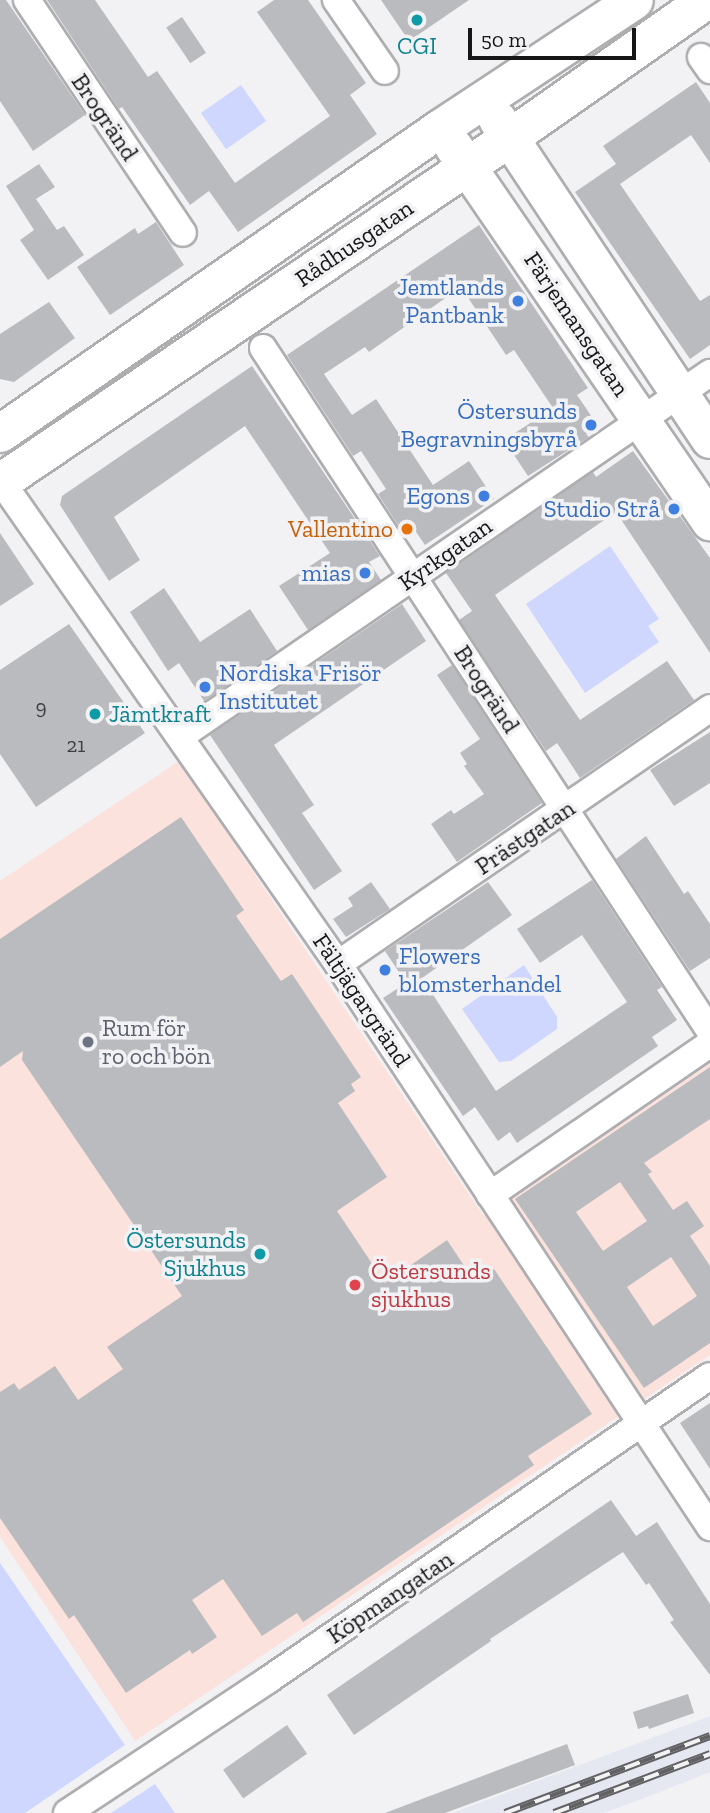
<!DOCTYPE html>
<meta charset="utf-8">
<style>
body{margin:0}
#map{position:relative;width:710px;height:1813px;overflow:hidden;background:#f2f2f5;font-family:"Zilla Slab",serif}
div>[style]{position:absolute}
.built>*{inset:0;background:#e5e7f1}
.medical>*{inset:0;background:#fce2dc}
.green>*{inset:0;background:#cfd7fe;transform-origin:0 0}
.building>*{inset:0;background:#babbbe;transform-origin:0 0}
.roads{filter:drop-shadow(2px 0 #aeaeb1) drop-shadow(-2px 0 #aeaeb1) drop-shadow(0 2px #aeaeb1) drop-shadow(0 -2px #aeaeb1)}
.minor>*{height:26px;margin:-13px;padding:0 13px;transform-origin:13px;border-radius:13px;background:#fff}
.secondary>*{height:37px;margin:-18.5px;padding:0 18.5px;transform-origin:18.5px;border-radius:18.5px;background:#fff}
.rail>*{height:8px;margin-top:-4px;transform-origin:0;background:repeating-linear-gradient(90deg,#f2f2f5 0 16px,#626264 0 32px);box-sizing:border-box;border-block:2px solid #626264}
.dots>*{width:19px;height:19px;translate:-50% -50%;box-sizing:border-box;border:4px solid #f2f2f5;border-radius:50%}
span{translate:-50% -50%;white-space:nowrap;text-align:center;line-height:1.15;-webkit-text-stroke:7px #f2f2f5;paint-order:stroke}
.number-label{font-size:21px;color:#3f3f41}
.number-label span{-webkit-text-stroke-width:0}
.culture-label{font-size:24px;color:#0d838f}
.left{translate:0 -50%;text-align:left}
.right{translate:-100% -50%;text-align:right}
.street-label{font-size:24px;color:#161617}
.shop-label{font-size:24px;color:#366cbe}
.food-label{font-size:24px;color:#c56008}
.worship-label{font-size:24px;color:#5b616d}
.health-label{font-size:24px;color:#be3a42}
.scale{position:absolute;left:468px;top:28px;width:168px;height:32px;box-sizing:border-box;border:4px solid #161617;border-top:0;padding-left:9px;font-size:21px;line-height:24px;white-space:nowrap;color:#161617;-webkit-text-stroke:5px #f2f2f5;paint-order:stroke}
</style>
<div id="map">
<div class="built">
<i style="clip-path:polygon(710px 1716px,710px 1772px,642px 1799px,603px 1813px,452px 1813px)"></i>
</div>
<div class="medical">
<i style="clip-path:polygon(179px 761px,483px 1215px,710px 1057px,710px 1355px,135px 1741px,0 1537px,0 881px)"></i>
</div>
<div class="green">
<i style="left:241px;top:85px;width:44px;height:49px;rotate:55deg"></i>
<i style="clip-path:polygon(610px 546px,659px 619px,648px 626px,659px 642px,585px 693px,526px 604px)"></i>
<i style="clip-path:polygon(524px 965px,557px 1017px,557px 1029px,511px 1061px,499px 1062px,462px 1009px)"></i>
<i style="clip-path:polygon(0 1563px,125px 1745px,25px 1813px,0 1813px)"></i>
<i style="clip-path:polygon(155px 1784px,175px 1813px,111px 1813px)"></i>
</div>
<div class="building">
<i style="clip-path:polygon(0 0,6px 0,85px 115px,33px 151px,0 101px)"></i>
<i style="clip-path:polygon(47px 0,95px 0,148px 77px,157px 71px,235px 183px,330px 116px,257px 12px,274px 0,308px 0,366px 83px,350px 95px,377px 134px,238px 232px,209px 191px,190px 205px,122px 107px,119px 109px)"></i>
<i style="clip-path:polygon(381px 0,469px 0,409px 41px)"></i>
<i style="left:182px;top:17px;width:43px;height:19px;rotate:56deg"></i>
<i style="clip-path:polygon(696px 82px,710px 103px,710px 163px,691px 135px,620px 184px,700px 301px,710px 295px,710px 345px,690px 359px,575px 192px,616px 164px,603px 146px)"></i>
<i style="clip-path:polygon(39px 164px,55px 187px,36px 199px,57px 230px,64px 226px,84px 255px,48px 280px,20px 240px,34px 230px,6px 186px)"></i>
<i style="clip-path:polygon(156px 222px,184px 265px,110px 315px,77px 267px,135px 228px,138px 234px)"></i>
<i style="clip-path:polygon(479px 225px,588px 388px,577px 395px,598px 426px,586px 434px,589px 437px,528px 476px,504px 440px,553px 408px,514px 350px,506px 355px,461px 287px,369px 352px,365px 347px,324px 374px,352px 415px,376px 399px,433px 485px,469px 461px,494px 499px,425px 545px,414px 529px,405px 536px,378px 494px,386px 489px,361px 451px,353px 456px,287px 355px)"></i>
<i style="clip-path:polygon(49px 302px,75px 338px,14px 382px,0 379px,0 334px)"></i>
<i style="clip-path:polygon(252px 366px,380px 556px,369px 562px,381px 580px,308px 630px,279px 586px,330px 553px,245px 426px,114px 517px,140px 560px,109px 581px,60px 505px,62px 496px)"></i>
<i style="clip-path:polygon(633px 451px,710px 558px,710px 653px,616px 512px,495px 595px,580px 720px,667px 661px,694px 700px,580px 778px,557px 743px,546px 751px,459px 620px,472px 611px,446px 573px,593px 472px,596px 477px)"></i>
<i style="clip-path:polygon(0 533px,34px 584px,0 606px)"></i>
<i style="clip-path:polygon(164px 588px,200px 642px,250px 609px,277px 651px,204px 701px,179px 663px,168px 671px,130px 612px)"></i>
<i style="clip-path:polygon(402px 604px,426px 641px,274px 745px,314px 805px,302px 813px,342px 871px,314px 890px,210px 735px)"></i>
<i style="clip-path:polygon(69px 624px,145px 733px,36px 807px,0 754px,0 670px)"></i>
<i style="clip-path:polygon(452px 665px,542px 803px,457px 862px,431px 824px,451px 810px,454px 814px,484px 794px,464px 766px,467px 764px,460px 753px,480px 739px,437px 675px)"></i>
<i style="clip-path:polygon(710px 732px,710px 783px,674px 806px,650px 770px)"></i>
<i style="clip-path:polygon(181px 817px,244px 910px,236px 916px,281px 981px,292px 974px,361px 1077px,351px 1084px,355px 1091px,338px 1103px,387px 1177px,337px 1211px,385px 1283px,447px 1240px,475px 1282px,494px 1269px,592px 1414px,528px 1456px,534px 1465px,303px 1622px,297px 1613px,262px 1636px,223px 1579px,192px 1600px,217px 1637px,192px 1654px,190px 1650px,126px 1693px,74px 1615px,69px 1619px,0 1518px,0 1392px,14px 1383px,19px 1390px,55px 1366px,78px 1400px,123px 1369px,107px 1347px,182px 1296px,22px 1060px,23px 1051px,0 1067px,0 939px)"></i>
<i style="clip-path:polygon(646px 836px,684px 894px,688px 891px,710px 924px,710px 958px,690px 971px,616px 859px)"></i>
<i style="clip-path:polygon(592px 880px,662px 987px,657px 990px,677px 1020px,652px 1037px,658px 1046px,517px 1143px,510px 1132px,498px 1141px,475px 1107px,463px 1116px,383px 998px,406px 983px,385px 951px,488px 882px,512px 915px,422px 978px,496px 1091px,627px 1002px,582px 935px,540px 963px,517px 929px)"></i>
<i style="clip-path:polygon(371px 882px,390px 909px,346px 937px,333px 919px,353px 906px,348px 898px)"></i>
<i style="clip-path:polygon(evenodd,710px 1067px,710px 1119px,644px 1163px,652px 1172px,648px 1174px,673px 1210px,687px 1201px,704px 1226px,690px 1236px,710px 1266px,710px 1343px,644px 1388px,515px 1199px,710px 1067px,620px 1182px,647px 1221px,603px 1251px,576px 1212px,620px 1182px,710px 1067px,671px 1257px,697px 1296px,653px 1326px,627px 1287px,671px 1257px)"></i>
<i style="clip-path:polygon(710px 1403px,710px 1469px,680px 1423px)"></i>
<i style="clip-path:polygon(611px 1500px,636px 1536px,657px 1522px,710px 1604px,710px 1675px,670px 1622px,674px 1620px,649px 1583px,646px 1585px,623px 1552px,490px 1639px,491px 1641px,354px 1735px,327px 1695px)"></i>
<i style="clip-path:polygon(688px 1694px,694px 1713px,649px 1729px,648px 1726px,638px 1729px,633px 1712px)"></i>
<i style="left:287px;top:1725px;width:35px;height:78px;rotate:55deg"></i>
<i style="clip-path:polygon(567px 1744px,575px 1765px,445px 1813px,385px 1813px)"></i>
</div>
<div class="roads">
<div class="minor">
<i style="left:27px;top:0;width:280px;rotate:56.2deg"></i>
<i style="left:336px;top:0;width:86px;rotate:55.4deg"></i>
<i style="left:701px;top:57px;width:16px;rotate:55deg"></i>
<i style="left:263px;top:348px;width:816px;rotate:56.8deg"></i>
<i style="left:1px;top:481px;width:589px;rotate:55.1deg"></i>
<i style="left:338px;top:964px;width:675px;rotate:56.55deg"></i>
<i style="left:181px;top:736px;width:642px;rotate:-34.46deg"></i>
<i style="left:338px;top:964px;width:452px;rotate:-34.5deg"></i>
<i style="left:490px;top:1195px;width:267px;rotate:-34.5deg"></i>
<i style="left:67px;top:1813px;width:241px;rotate:-33.5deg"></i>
<i style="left:268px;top:1680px;width:536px;rotate:-34.52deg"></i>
</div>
<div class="secondary">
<i style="left:497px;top:119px;width:384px;rotate:56.4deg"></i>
<i style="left:453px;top:146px;width:455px;rotate:55.6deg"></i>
<i style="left:0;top:433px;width:535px;rotate:-34.73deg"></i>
<i style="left:440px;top:128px;width:232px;rotate:-33.4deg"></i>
<i style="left:0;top:482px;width:616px;rotate:-34.08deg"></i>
<i style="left:510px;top:137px;width:239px;rotate:-35deg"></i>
</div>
</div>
<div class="rail">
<i style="left:505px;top:1813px;width:219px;rotate:-20.6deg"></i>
<i style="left:554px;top:1813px;width:167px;rotate:-20.7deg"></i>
</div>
<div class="dots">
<i style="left:417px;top:20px;background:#0f9aa8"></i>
<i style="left:518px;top:301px;background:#3f7fe0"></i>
<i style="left:591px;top:425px;background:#3f7fe0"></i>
<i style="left:484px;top:496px;background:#3f7fe0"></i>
<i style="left:674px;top:509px;background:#3f7fe0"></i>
<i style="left:407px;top:529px;background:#e8710a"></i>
<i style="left:365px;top:573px;background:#3f7fe0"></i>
<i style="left:205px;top:687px;background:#3f7fe0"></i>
<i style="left:95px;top:714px;background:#0f9aa8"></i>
<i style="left:385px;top:970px;background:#3f7fe0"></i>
<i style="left:88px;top:1042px;background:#6b7280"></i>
<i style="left:260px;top:1254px;background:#0f9aa8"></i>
<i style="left:355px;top:1285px;background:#e0444e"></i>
</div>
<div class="number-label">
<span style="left:41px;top:707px">9</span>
<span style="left:76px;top:745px">21</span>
</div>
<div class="culture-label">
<span style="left:417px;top:46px">CGI</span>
<span class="left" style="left:109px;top:714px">Jämtkraft</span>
<span class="right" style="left:246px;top:1254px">Östersunds<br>Sjukhus</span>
</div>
<div class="street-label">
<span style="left:105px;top:117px;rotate:56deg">Brogränd</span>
<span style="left:354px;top:243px;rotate:-34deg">Rådhusgatan</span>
<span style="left:577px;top:324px;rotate:56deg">Färjemansgatan</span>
<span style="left:445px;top:554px;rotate:-35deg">Kyrkgatan</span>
<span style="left:487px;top:689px;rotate:57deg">Brogränd</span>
<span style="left:525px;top:837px;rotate:-34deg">Prästgatan</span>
<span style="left:362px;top:1000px;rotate:56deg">Fältjägargränd</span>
<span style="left:390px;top:1597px;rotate:-34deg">Köpmangatan</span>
</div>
<div class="shop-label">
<span class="right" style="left:504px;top:301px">Jemtlands<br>Pantbank</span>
<span class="right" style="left:577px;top:425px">Östersunds<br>Begravningsbyrå</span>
<span class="right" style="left:470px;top:496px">Egons</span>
<span class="right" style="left:660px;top:509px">Studio Strå</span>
<span class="right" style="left:351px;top:573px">mias</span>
<span class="left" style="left:219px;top:687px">Nordiska Frisör<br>Institutet</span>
<span class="left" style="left:399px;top:970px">Flowers<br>blomsterhandel</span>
</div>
<div class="food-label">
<span class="right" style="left:393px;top:529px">Vallentino</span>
</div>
<div class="worship-label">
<span class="left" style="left:102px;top:1042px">Rum för<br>ro och bön</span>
</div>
<div class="health-label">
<span class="left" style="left:371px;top:1285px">Östersunds<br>sjukhus</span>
</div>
<div class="scale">50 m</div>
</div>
